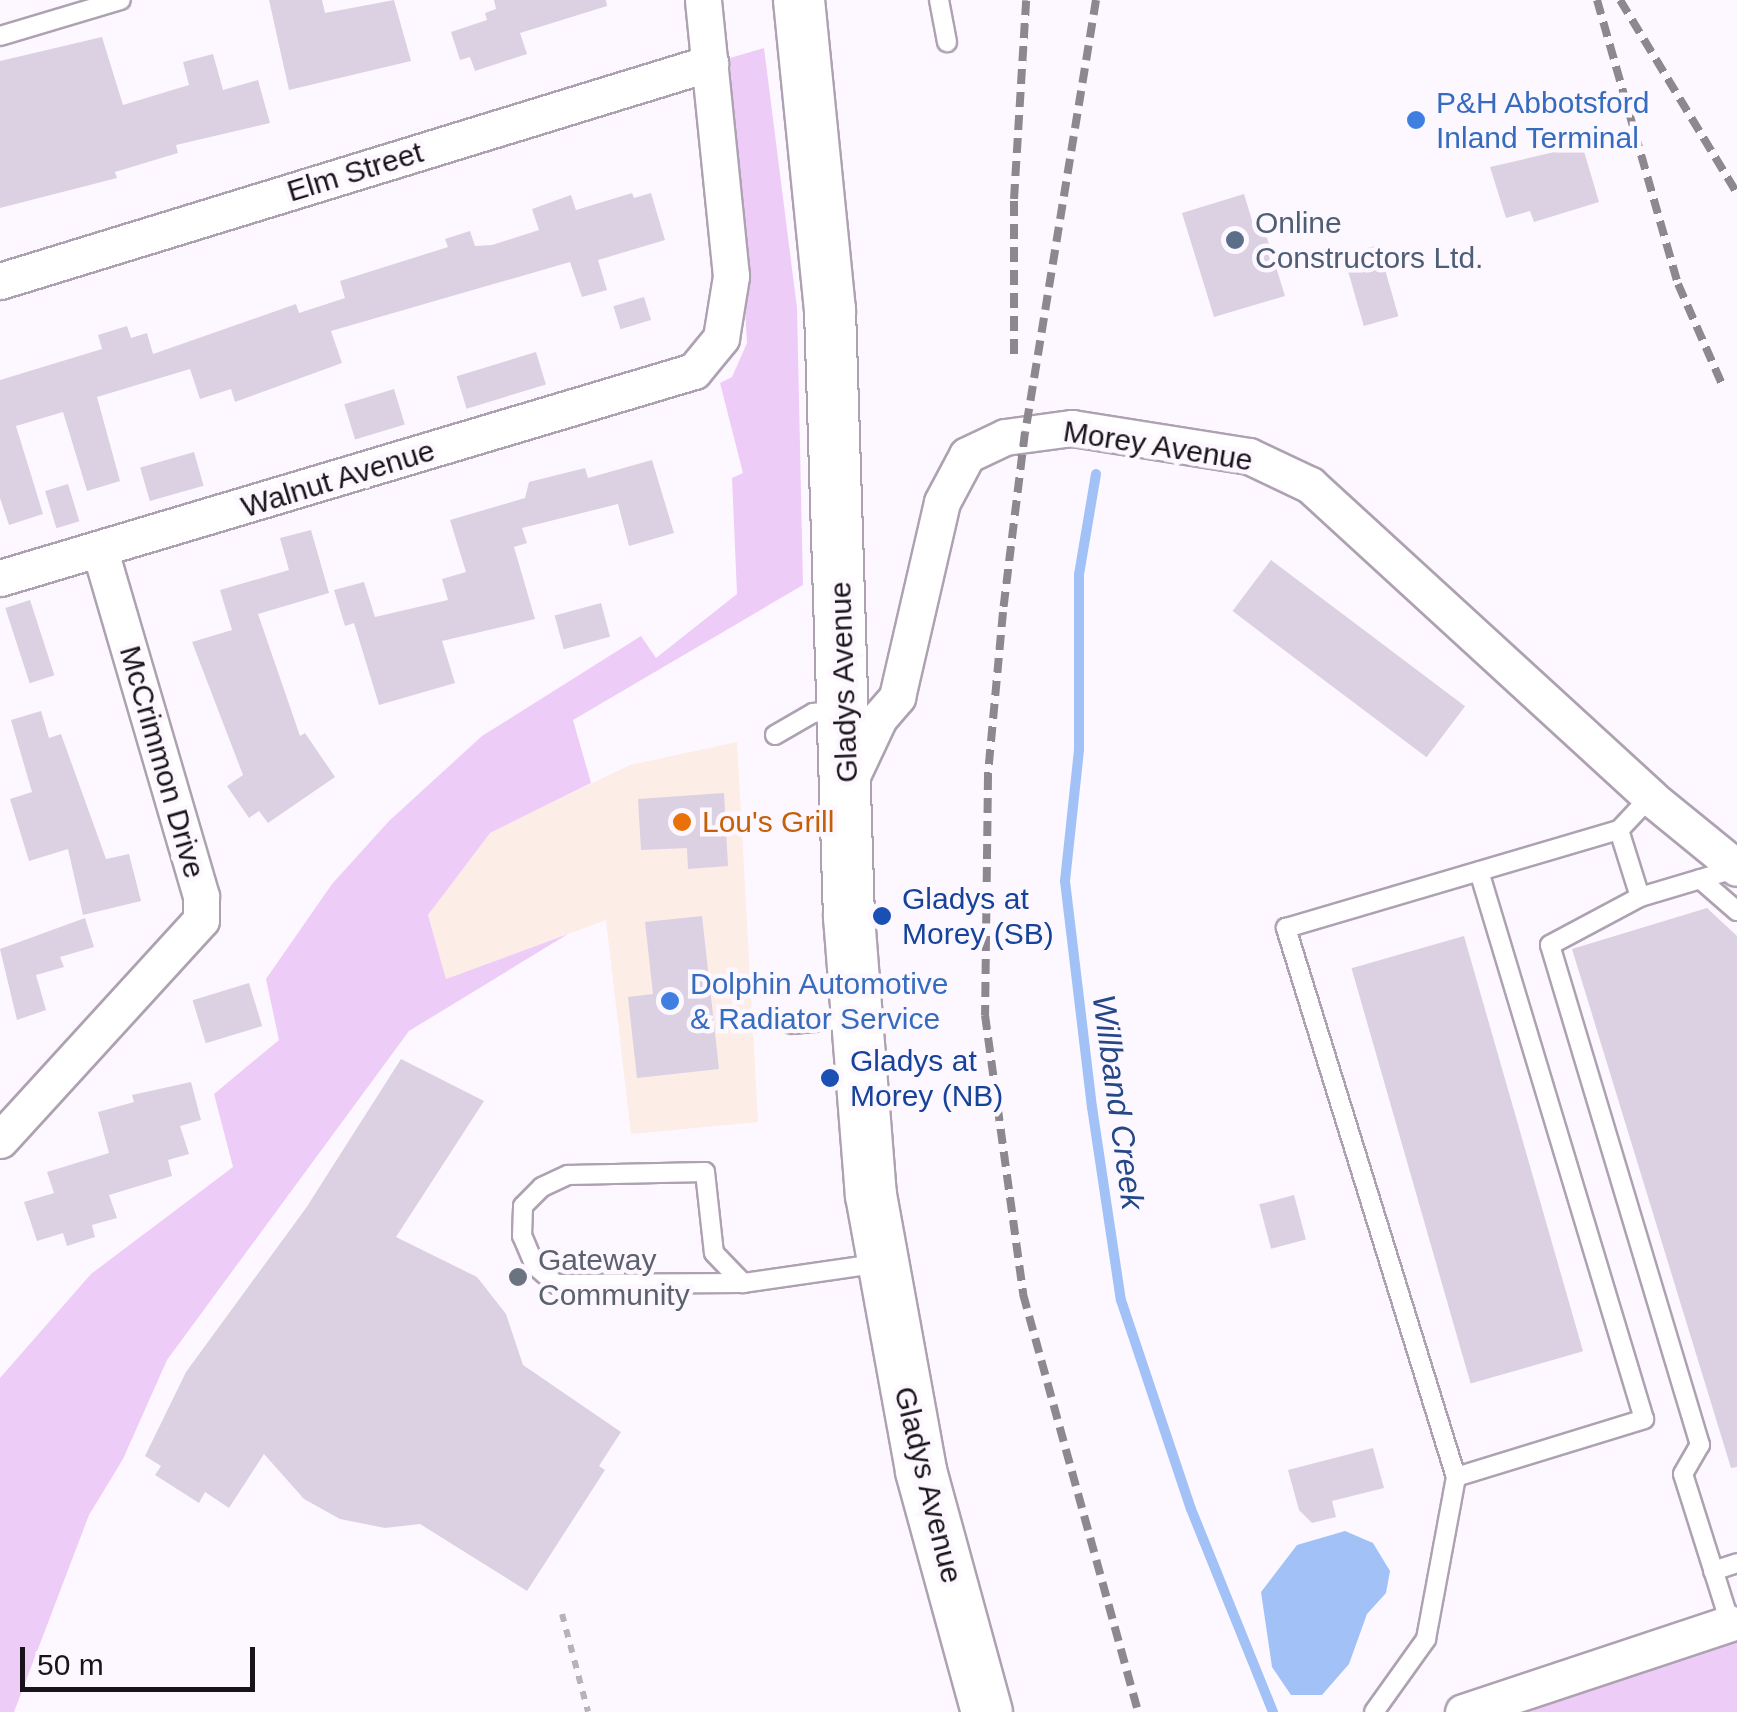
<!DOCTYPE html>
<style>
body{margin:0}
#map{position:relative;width:1737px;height:1712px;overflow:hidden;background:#fdf8ff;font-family:Arial,sans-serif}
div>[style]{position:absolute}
.commercial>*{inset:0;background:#fcede7}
.green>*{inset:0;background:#eeccf8}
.water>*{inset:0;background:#a1c1f7}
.stream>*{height:10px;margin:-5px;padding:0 5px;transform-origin:5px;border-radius:5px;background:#a1c1f7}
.building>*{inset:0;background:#dbd1e2;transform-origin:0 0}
.path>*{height:6px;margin-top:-3px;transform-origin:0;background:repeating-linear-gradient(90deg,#b7b2b9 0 8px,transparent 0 16px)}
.roads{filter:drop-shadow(2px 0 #aea2b2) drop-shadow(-2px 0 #aea2b2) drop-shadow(0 2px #aea2b2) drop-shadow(0 -2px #aea2b2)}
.service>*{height:18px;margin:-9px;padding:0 9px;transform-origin:9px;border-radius:9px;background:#fff}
.minor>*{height:35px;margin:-17.5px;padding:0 17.5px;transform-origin:17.5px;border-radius:17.5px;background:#fff}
.secondary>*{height:50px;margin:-25px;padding:0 25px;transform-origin:25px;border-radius:25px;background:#fff}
.rail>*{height:8px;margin-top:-4px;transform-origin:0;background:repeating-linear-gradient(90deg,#8d888e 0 15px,transparent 0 23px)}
.dots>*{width:28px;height:28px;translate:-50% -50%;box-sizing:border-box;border:5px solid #fdf8ff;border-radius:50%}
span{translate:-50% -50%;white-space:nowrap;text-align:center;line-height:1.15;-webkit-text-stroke:9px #fdf8ff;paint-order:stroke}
.shop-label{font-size:30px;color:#366cbe}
.left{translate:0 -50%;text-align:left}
.street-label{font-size:30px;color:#19141a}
.service-label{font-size:30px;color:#4e5e75}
.food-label{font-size:30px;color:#c56008}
.transit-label{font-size:30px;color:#164399}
.worship-label{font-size:30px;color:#5b616d}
.water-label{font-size:32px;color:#244787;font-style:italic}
.scale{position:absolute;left:20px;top:1647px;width:235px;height:45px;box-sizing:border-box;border:5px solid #19141a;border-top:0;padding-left:12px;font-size:30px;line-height:35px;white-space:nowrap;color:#19141a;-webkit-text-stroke:8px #fdf8ff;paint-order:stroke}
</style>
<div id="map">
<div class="commercial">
<i style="clip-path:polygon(737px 742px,758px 1122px,631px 1134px,606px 920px,446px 979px,428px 915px,489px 833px,630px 765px)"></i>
</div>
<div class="green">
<i style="clip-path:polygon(764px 48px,797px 308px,803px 585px,573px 720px,591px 783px,490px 833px,428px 915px,446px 979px,568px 934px,409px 1031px,167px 1360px,123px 1459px,89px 1515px,14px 1712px,0 1712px,0 1378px,91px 1274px,233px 1167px,214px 1094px,279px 1040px,266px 979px,332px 884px,389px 821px,482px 736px,641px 636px,656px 658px,737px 594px,732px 478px,743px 473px,720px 383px,732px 377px,747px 343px,730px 58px)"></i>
<i style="clip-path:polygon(1737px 1636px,1737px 1712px,1512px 1712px)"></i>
</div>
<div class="water">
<i style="clip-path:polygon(1345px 1531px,1373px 1543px,1390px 1571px,1386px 1593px,1367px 1614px,1349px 1664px,1322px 1695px,1291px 1695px,1272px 1667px,1261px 1592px,1297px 1545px)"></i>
</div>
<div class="stream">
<i style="left:1096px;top:474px;width:102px;rotate:99.6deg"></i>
<i style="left:1079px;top:575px;width:175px;rotate:90deg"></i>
<i style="left:1079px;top:750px;width:132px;rotate:96.1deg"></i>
<i style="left:1065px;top:881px;width:228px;rotate:83.2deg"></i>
<i style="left:1092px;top:1107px;width:195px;rotate:81.5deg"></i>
<i style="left:1121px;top:1300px;width:220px;rotate:71.5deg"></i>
<i style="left:1191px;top:1509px;width:219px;rotate:68deg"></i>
</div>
<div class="building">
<i style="clip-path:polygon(269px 0,322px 0,325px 13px,394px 0,411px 61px,289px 90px)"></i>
<i style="clip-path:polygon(494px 0,606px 0,607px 6px,520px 33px,527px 54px,475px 71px,470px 57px,460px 60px,451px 32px,487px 20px,485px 13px,496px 9px)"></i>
<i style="clip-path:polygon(102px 37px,123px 105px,189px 85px,183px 62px,213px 54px,223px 90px,258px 80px,270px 123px,176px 145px,178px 153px,115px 172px,117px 178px,0 208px,0 61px)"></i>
<i style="clip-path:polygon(1572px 148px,1583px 148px,1599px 202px,1534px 222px,1530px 211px,1506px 218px,1490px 167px)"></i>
<i style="clip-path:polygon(632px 193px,634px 198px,651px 193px,665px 240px,598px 260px,607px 290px,582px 297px,570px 262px,331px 331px,342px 363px,235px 402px,231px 389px,200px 399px,190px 369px,97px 397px,120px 481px,87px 491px,63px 412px,16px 426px,43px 514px,9px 525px,0 498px,0 380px,102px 349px,98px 335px,127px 326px,131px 338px,147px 333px,153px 354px,296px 304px,299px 313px,345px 298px,340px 281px,448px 247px,445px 239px,470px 231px,475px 246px,492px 245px,539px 230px,532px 209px,571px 195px,576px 210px)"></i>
<i style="clip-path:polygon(1244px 194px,1255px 230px,1264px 228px,1285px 296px,1214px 317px,1182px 213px)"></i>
<i style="left:1378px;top:245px;width:74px;height:36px;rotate:74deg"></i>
<i style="left:644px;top:297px;width:24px;height:32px;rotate:73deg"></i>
<i style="left:536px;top:352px;width:34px;height:83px;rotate:73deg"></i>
<i style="left:394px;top:389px;width:37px;height:52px;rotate:73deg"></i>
<i style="left:194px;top:452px;width:35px;height:56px;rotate:74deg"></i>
<i style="clip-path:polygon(652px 460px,674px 533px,629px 546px,618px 504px,522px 528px,527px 543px,514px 547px,535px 619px,442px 641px,455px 683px,379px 705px,354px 623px,345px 626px,334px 590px,364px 582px,375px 617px,448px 600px,442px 579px,466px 572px,450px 520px,525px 498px,529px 482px,585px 468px,588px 478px)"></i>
<i style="left:68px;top:484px;width:39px;height:24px;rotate:73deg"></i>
<i style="clip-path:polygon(311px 530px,329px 593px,258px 614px,300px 736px,305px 733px,335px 777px,268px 823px,259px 811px,249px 818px,227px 786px,243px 775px,192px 642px,232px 630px,220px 590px,289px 570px,280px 538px)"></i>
<i style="left:1271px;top:560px;width:243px;height:64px;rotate:37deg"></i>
<i style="left:30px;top:600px;width:79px;height:26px;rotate:72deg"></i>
<i style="left:601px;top:603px;width:35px;height:48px;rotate:75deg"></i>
<i style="clip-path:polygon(41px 711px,49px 738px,61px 734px,106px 859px,129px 854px,141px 901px,83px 915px,68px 849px,29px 861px,10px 799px,32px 792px,11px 720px)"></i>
<i style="clip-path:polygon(724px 793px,728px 866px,688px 869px,687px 848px,641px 850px,638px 799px)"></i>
<i style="clip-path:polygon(1707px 908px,1737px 936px,1737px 1467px,1731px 1468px,1572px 949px)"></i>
<i style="clip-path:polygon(702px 916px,719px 1069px,637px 1078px,628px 997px,653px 994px,645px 922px)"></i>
<i style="clip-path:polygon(85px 918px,94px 947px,60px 957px,64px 967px,36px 975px,46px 1010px,17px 1020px,0 949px)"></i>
<i style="left:1464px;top:936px;width:432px;height:117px;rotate:74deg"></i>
<i style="left:249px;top:983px;width:45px;height:59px;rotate:73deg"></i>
<i style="clip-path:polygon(401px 1059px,484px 1101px,396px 1237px,477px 1277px,506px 1314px,523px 1365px,621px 1432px,599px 1466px,605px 1470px,527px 1591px,420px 1524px,385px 1528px,340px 1519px,304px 1499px,264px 1454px,229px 1508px,205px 1492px,199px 1503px,155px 1475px,161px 1466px,145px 1456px,186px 1372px,306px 1208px)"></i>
<i style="clip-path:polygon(191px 1082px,201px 1120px,180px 1126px,189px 1154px,168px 1160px,172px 1176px,109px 1195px,117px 1218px,92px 1225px,95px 1237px,67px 1246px,63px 1233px,37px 1241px,24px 1202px,54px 1193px,47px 1172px,109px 1153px,98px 1112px,134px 1102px,132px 1095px)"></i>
<i style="left:1294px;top:1195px;width:46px;height:36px;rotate:75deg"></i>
<i style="clip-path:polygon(1373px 1448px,1384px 1488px,1332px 1501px,1336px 1517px,1312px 1523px,1299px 1510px,1288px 1470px)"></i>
</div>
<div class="path">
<i style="left:562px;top:1614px;width:101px;rotate:75.1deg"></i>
</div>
<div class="roads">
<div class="service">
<i style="left:939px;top:0;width:43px;rotate:79.2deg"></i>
<i style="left:0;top:36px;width:126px;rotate:-16.6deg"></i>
<i style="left:775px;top:735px;width:44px;rotate:-30.1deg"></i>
<i style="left:813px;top:713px;width:27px;rotate:-6deg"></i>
<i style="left:1619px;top:830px;width:70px;rotate:72.6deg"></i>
<i style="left:1700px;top:879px;width:49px;rotate:40.9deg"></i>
<i style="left:792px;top:1024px;width:60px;rotate:-4.8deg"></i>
<i style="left:705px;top:1172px;width:81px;rotate:83.7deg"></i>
<i style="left:714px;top:1253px;width:42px;rotate:46deg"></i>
<i style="left:743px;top:1283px;width:187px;rotate:179.7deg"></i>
<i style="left:556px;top:1284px;width:28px;rotate:-139deg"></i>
<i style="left:535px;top:1266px;width:33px;rotate:-113deg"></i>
<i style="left:522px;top:1236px;width:30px;rotate:-88deg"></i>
<i style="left:523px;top:1206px;width:27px;rotate:-45deg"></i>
<i style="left:542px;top:1187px;width:29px;rotate:-25deg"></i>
<i style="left:568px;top:1175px;width:137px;rotate:-1.3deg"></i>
<i style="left:743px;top:1283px;width:139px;rotate:-8.2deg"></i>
<i style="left:1456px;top:1477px;width:197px;rotate:-17.1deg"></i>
<i style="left:1644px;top:1419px;width:572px;rotate:-106.76deg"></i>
<i style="left:1713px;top:1571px;width:25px;rotate:-18deg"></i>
<i style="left:1730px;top:1623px;width:156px;rotate:-107.5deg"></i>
<i style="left:1683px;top:1474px;width:34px;rotate:-60deg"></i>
<i style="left:1700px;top:1445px;width:522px;rotate:-106.7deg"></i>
<i style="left:1550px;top:945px;width:102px;rotate:-28.1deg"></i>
<i style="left:1640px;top:897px;width:101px;rotate:-16.6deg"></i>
<i style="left:1374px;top:1712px;width:90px;rotate:-54.5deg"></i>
<i style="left:1426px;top:1639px;width:165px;rotate:-79.5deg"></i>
<i style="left:1456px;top:1477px;width:575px;rotate:-107.21deg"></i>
<i style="left:1286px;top:928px;width:347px;rotate:-16.4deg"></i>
<i style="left:1619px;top:830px;width:45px;rotate:-46.8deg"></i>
</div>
<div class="minor">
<i style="left:0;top:281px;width:743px;rotate:-17.07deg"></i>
<i style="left:0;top:578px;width:724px;rotate:-16.61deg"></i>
<i style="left:694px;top:371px;width:43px;rotate:-50.7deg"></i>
<i style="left:721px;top:338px;width:63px;rotate:-80.8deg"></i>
<i style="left:731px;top:276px;width:277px;rotate:-95.8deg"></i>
<i style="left:848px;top:784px;width:73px;rotate:-64.8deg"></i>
<i style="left:879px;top:718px;width:28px;rotate:-49deg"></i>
<i style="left:897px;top:697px;width:200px;rotate:-77deg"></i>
<i style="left:942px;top:502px;width:53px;rotate:-62deg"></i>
<i style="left:967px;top:455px;width:42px;rotate:-25.3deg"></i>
<i style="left:1005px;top:437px;width:68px;rotate:-7.7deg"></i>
<i style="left:1072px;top:428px;width:179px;rotate:9deg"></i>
<i style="left:1249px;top:456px;width:68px;rotate:25.4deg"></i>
<i style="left:1310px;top:485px;width:461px;rotate:42.5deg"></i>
<i style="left:1650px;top:797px;width:112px;rotate:39.2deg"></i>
<i style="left:0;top:1140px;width:298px;rotate:-47.6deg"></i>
<i style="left:201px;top:920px;width:24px;rotate:-90deg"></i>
<i style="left:201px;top:896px;width:360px;rotate:-106.3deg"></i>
<i style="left:1463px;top:1712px;width:281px;rotate:-18.4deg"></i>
</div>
<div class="secondary">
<i style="left:799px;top:0;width:312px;rotate:84.3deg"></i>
<i style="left:830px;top:310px;width:607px;rotate:88.21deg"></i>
<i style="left:849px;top:917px;width:279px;rotate:85.5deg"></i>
<i style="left:871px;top:1195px;width:280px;rotate:79.7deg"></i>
<i style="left:921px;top:1471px;width:250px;rotate:74.7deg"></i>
</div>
</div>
<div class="rail">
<i style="left:1096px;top:0;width:438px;rotate:99.3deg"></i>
<i style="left:1025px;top:432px;width:181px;rotate:97deg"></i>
<i style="left:1003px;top:612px;width:164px;rotate:95.3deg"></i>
<i style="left:988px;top:775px;width:240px;rotate:90.7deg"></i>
<i style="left:985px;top:1015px;width:282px;rotate:82.2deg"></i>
<i style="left:1023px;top:1294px;width:434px;rotate:74.6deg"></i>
<i style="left:1597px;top:0;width:295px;rotate:74.1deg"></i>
<i style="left:1678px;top:284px;width:109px;rotate:66.3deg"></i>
<i style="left:1620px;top:0;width:226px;rotate:58.8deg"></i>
<i style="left:1014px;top:354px;width:155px;rotate:-90deg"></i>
<i style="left:1014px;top:199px;width:199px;rotate:-86.5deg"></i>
</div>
<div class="dots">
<i style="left:1416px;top:120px;background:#3f7fe0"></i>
<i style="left:1235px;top:240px;background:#5c6f8a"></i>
<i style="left:682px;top:822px;background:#e8710a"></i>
<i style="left:882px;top:916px;background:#1a4fb4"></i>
<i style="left:670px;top:1001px;background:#3f7fe0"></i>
<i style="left:830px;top:1078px;background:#1a4fb4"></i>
<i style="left:518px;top:1277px;background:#6b7280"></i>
</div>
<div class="shop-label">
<span class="left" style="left:1436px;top:120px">P&amp;H Abbotsford<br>Inland Terminal</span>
<span class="left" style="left:690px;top:1001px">Dolphin Automotive<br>&amp; Radiator Service</span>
</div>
<div class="street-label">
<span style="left:355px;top:172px;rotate:-17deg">Elm Street</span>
<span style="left:1158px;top:446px;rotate:9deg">Morey Avenue</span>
<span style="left:338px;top:479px;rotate:-17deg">Walnut Avenue</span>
<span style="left:844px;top:682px;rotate:-92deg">Gladys Avenue</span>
<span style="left:162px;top:762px;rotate:74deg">McCrimmon Drive</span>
<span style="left:928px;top:1485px;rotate:76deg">Gladys Avenue</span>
</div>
<div class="service-label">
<span class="left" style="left:1255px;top:240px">Online<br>Constructors Ltd.</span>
</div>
<div class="food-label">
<span class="left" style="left:702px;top:822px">Lou's Grill</span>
</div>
<div class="transit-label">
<span class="left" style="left:902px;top:916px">Gladys at<br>Morey (SB)</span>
<span class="left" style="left:850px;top:1078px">Gladys at<br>Morey (NB)</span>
</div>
<div class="worship-label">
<span class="left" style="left:538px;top:1277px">Gateway<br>Community</span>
</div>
<div class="water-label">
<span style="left:1118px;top:1102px;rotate:82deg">Willband Creek</span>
</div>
<div class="scale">50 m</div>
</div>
